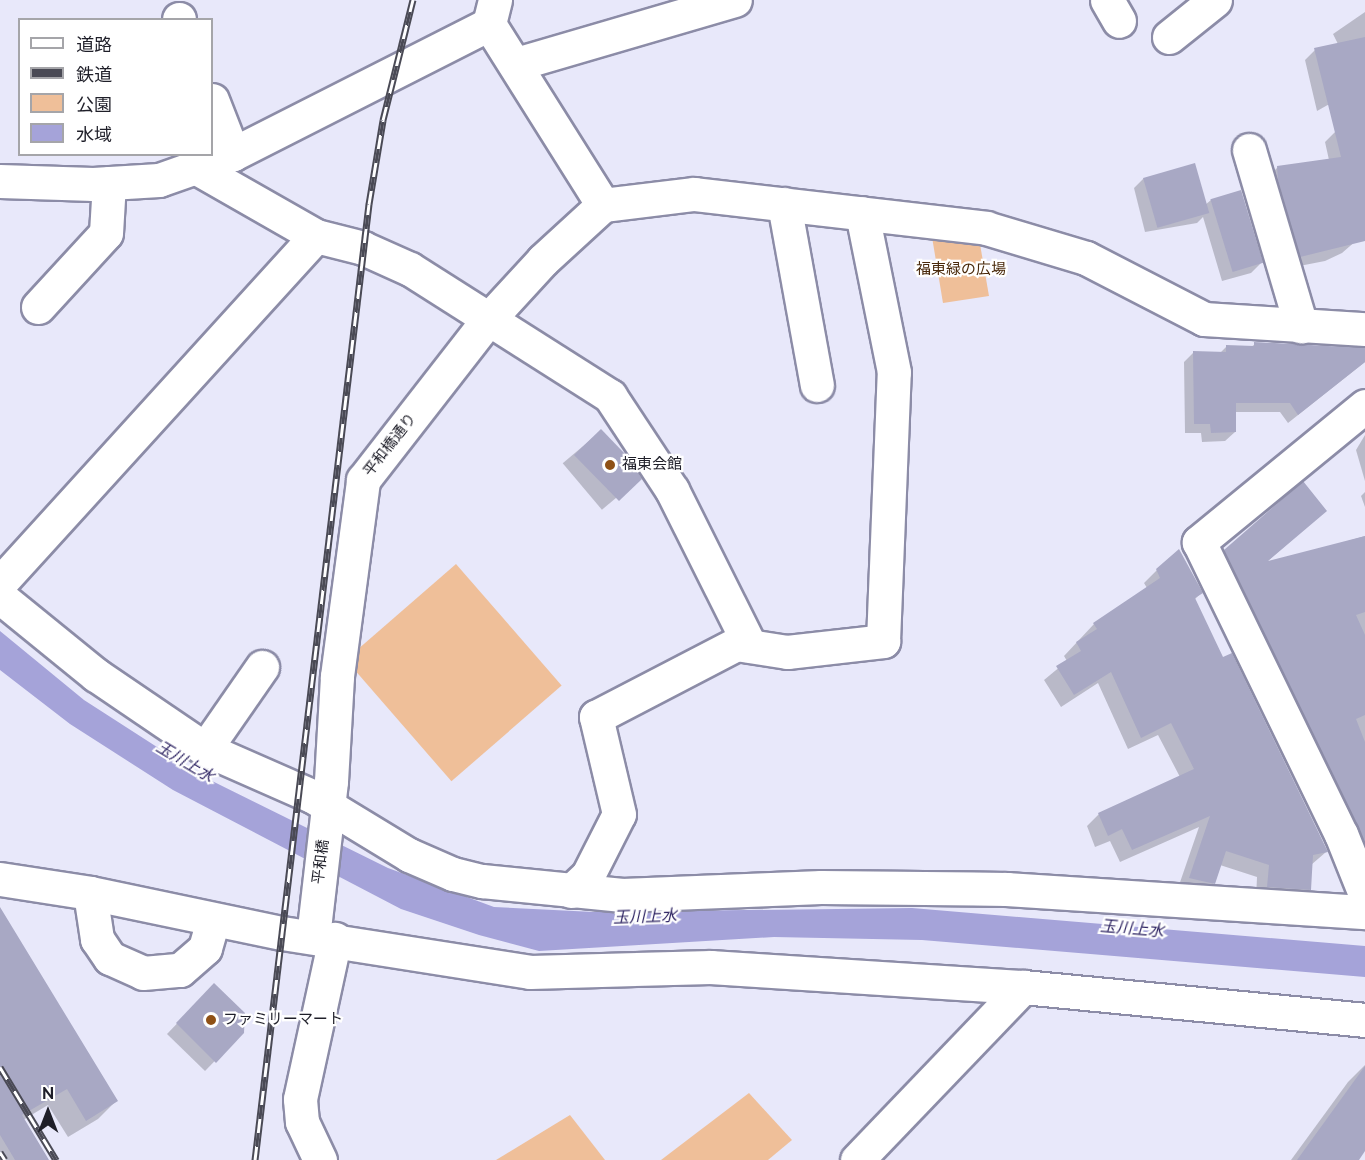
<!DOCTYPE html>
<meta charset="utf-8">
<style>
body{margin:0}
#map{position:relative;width:1365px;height:1160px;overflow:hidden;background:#e8e8fa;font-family:Raleway,"Noto Sans JP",sans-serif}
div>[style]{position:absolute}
.green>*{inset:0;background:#efbf99;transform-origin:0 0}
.water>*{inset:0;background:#a5a3d9}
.shadow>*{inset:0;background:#0003;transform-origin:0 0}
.building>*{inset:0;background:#a8a8c4;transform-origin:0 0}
.roads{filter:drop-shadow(2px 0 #8c8ca7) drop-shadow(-2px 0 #8c8ca7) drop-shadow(0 2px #8c8ca7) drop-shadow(0 -2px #8c8ca7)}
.minor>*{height:33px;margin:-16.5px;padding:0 16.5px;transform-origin:16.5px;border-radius:16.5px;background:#fff}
.rail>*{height:7px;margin-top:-3.5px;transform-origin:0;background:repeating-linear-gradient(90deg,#fff 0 14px,#4a4a55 0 28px);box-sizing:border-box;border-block:2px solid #4a4a55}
.dots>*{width:16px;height:16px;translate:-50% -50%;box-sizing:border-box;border:3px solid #fff;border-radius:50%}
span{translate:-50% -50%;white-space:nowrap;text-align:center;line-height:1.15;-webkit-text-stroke:4.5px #fff;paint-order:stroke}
.park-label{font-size:15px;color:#49290b}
.street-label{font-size:15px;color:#1f1f29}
.poi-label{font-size:15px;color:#1f1f29}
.left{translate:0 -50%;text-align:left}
.water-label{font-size:16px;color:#2d2362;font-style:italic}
.legend{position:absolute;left:18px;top:18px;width:195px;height:138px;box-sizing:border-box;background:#fff;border:2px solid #a5a5a9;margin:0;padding:8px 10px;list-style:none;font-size:18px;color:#1f1f29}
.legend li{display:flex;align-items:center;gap:12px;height:30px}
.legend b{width:30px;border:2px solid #a5a5a9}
.north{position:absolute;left:18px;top:1082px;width:60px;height:60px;-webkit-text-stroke:4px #fff;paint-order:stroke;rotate:0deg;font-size:16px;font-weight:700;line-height:24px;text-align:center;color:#1f1f29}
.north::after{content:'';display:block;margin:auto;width:21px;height:27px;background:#1f1f29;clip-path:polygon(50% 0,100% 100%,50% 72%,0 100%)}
</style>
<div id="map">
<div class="green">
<i style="clip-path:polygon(931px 231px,980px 244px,989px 296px,943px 303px)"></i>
<i style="left:456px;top:564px;width:161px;height:146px;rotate:49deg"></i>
<i style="clip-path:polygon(749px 1093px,792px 1140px,768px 1160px,661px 1160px)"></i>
<i style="clip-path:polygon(570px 1115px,605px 1160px,496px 1160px)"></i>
</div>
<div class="water">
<i style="clip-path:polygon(0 631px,84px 700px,202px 776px,388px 868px,494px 907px,594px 912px,912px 908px,1365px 946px,1365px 977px,922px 940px,774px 937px,539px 951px,479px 935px,401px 909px,173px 790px,70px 724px,0 670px)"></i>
</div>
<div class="shadow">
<i style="clip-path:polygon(1365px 12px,1365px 84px,1317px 111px,1305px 60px,1315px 50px,1338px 44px,1333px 34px)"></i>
<i style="clip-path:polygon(1365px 123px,1365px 233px,1342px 253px,1325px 261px,1289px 268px,1267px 178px,1278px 167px,1329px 160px,1325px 142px,1336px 131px)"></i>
<i style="clip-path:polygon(1144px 178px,1205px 205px,1211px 200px,1261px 263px,1251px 273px,1222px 281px,1203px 217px,1197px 223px,1145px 232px,1134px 188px)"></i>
<i style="clip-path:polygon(1255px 344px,1365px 349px,1365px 362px,1288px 423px,1280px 412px,1235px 412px,1235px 432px,1225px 441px,1202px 442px,1201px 433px,1185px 433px,1184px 362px,1193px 353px,1220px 353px,1227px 346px,1250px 348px)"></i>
<i style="left:601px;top:431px;width:61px;height:50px;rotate:50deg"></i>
<i style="clip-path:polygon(1365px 435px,1365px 481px,1356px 450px)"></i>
<i style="clip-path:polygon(1365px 492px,1365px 507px,1361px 496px)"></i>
<i style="clip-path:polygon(1325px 511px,1262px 566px,1365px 536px,1365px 890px,1211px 565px,1225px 551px)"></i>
<i style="clip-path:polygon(1157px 570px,1201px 593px,1194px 600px,1222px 660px,1326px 852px,1311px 865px,1310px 889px,1298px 902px,1256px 899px,1257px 877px,1220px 865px,1214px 883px,1202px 895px,1177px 891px,1199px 827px,1120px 862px,1110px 841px,1095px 847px,1087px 826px,1099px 814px,1180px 777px,1158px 735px,1128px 749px,1098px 683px,1061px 707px,1044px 680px,1067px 661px,1064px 656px,1094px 624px,1147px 588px,1144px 583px)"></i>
<i style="clip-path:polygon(0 909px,116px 1101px,98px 1119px,68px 1137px,48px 1105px,23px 1120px,47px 1160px,0 1160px)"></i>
<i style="clip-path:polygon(214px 985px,243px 1032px,205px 1071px,167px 1034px)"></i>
<i style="clip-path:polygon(1365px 1065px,1365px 1148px,1357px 1160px,1291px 1160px,1348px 1082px)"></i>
</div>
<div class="building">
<i style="clip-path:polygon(1365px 37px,1365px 241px,1300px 257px,1278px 180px,1277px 166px,1341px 157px,1314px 48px)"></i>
<i style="left:1195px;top:163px;width:52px;height:54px;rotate:74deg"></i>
<i style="left:1241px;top:190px;width:76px;height:32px;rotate:73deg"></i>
<i style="clip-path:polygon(1254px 342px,1365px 348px,1365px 362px,1298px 415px,1290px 403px,1236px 403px,1236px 432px,1211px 433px,1210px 424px,1194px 424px,1193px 351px,1226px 352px,1226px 345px,1254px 346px)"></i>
<i style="clip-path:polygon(601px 429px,626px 455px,642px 479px,619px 501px,574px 455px)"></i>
<i style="clip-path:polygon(1303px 481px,1327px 511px,1268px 561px,1365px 536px,1365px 612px,1356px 615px,1365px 635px,1365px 715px,1356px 719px,1365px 742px,1365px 844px,1224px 550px)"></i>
<i style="clip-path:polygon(1179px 549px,1203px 593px,1195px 598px,1223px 657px,1232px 653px,1328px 852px,1313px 855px,1311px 890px,1267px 887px,1269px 865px,1226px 851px,1215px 884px,1189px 878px,1210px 816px,1132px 850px,1122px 829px,1108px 836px,1098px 813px,1194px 769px,1171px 723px,1141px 738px,1111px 672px,1074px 695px,1056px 666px,1081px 651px,1076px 642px,1097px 629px,1093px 623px,1160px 578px,1156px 569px)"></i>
<i style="clip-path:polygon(0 907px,118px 1101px,86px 1121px,67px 1089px,22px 1115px,49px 1160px,15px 1160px,0 1135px)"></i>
<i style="clip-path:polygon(214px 983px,245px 1013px,244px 1033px,216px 1063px,176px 1023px)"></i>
<i style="clip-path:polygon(1365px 1066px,1365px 1151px,1359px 1160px,1297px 1160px)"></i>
</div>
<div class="roads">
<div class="minor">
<i style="left:1107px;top:0;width:24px;rotate:60deg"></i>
<i style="left:179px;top:19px;width:1px;rotate:90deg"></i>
<i style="left:489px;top:24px;width:214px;rotate:57.8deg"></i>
<i style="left:1169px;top:37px;width:59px;rotate:-38.8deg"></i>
<i style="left:516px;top:64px;width:228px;rotate:-16.3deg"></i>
<i style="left:212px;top:100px;width:58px;rotate:68.7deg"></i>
<i style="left:1249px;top:150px;width:184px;rotate:73.5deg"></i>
<i style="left:195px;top:167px;width:139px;rotate:29.7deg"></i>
<i style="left:316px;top:236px;width:49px;rotate:14.3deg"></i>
<i style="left:363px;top:248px;width:51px;rotate:24.1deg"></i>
<i style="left:410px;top:269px;width:237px;rotate:32.4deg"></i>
<i style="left:610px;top:396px;width:113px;rotate:56.6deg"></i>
<i style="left:672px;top:490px;width:174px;rotate:63.4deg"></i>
<i style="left:0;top:181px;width:93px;rotate:1.8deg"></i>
<i style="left:93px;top:184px;width:66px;rotate:-3.5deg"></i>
<i style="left:159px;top:180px;width:78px;rotate:-19.4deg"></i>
<i style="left:233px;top:154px;width:287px;rotate:-26.9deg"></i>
<i style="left:489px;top:24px;width:25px;rotate:-76deg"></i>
<i style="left:784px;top:204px;width:184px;rotate:79.7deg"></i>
<i style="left:603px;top:205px;width:92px;rotate:-6.9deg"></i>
<i style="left:694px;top:194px;width:294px;rotate:6.6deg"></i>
<i style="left:986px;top:228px;width:104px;rotate:16.7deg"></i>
<i style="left:1086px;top:258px;width:133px;rotate:27.3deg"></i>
<i style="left:1204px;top:319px;width:161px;rotate:3.6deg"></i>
<i style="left:38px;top:307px;width:100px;rotate:-47.4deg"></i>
<i style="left:106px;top:233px;width:50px;rotate:-86.6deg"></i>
<i style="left:1365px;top:406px;width:215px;rotate:140.7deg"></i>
<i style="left:1199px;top:542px;width:325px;rotate:64.1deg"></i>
<i style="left:1341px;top:834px;width:65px;rotate:68.2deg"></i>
<i style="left:0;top:583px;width:469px;rotate:-47.7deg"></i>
<i style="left:0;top:597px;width:124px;rotate:39.1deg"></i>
<i style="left:96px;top:675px;width:132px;rotate:34.2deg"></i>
<i style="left:205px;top:749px;width:117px;rotate:23.7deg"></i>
<i style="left:312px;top:796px;width:114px;rotate:31.3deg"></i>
<i style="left:409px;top:855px;width:48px;rotate:23.4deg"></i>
<i style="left:453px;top:874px;width:30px;rotate:14deg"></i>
<i style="left:482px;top:881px;width:141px;rotate:5.7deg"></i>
<i style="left:622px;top:895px;width:199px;rotate:-2.3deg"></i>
<i style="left:821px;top:887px;width:186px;rotate:0.6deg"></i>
<i style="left:1007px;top:889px;width:359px;rotate:3.7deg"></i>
<i style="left:205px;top:749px;width:100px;rotate:-55.2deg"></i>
<i style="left:0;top:879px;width:91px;rotate:8.8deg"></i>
<i style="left:90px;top:893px;width:196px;rotate:11.8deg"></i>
<i style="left:282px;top:933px;width:251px;rotate:8.9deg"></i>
<i style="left:530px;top:972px;width:181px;rotate:-1.6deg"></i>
<i style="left:711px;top:967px;width:313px;rotate:3.7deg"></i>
<i style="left:1023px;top:987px;width:344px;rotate:5.5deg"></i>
<i style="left:571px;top:891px;width:23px;rotate:-43deg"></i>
<i style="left:588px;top:875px;width:68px;rotate:-63.1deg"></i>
<i style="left:619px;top:814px;width:100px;rotate:-103.3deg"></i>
<i style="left:596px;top:717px;width:158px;rotate:-27.5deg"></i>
<i style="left:736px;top:644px;width:52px;rotate:8.9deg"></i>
<i style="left:787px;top:652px;width:97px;rotate:-6.5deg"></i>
<i style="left:883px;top:641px;width:269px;rotate:-87.7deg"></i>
<i style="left:894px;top:372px;width:162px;rotate:-101.4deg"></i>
<i style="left:90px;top:893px;width:47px;rotate:81.3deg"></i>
<i style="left:97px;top:939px;width:23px;rotate:56deg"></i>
<i style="left:110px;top:958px;width:36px;rotate:24deg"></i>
<i style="left:143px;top:973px;width:37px;rotate:-5deg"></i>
<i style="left:180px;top:970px;width:33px;rotate:-41deg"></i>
<i style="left:205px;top:948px;width:29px;rotate:-74deg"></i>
<i style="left:313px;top:937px;width:157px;rotate:-83.4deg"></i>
<i style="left:331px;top:781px;width:105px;rotate:-86.7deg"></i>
<i style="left:337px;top:676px;width:198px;rotate:-82.4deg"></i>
<i style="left:363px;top:480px;width:202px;rotate:-52.1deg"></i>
<i style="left:487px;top:321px;width:83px;rotate:-47.4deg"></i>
<i style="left:543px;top:260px;width:81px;rotate:-42.5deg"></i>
<i style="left:320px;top:1160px;width:42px;rotate:-115.3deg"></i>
<i style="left:302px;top:1122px;width:23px;rotate:-95deg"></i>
<i style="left:300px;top:1099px;width:164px;rotate:-77.7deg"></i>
<i style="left:857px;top:1160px;width:240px;rotate:-46.2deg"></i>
</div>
</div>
<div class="rail">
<i style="left:0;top:1067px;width:109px;rotate:58.9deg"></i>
<i style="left:0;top:1152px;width:9px;rotate:58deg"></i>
<i style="left:255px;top:1160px;width:963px;rotate:-83.2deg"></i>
<i style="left:369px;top:204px;width:85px;rotate:-80.5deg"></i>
<i style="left:383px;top:120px;width:124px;rotate:-76deg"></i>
</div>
<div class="dots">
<i style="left:610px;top:465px;background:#8f5116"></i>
<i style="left:211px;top:1020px;background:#8f5116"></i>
</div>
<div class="park-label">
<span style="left:961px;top:270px">福東緑の広場</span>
</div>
<div class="street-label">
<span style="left:390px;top:445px;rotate:-52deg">平和橋通り</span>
<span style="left:321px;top:862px;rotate:-83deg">平和橋</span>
</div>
<div class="poi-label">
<span class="left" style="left:622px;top:465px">福東会館</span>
<span class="left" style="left:223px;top:1020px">ファミリーマート</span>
</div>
<div class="water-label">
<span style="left:185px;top:762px;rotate:31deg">玉川上水</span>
<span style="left:645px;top:917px;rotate:-2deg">玉川上水</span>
<span style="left:1132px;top:929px;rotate:5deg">玉川上水</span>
</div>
<ul class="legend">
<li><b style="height:8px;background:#fff"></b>道路</li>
<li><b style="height:8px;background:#4a4a55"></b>鉄道</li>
<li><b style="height:16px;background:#efbf99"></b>公園</li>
<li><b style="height:16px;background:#a5a3d9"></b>水域</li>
</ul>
<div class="north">N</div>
</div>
